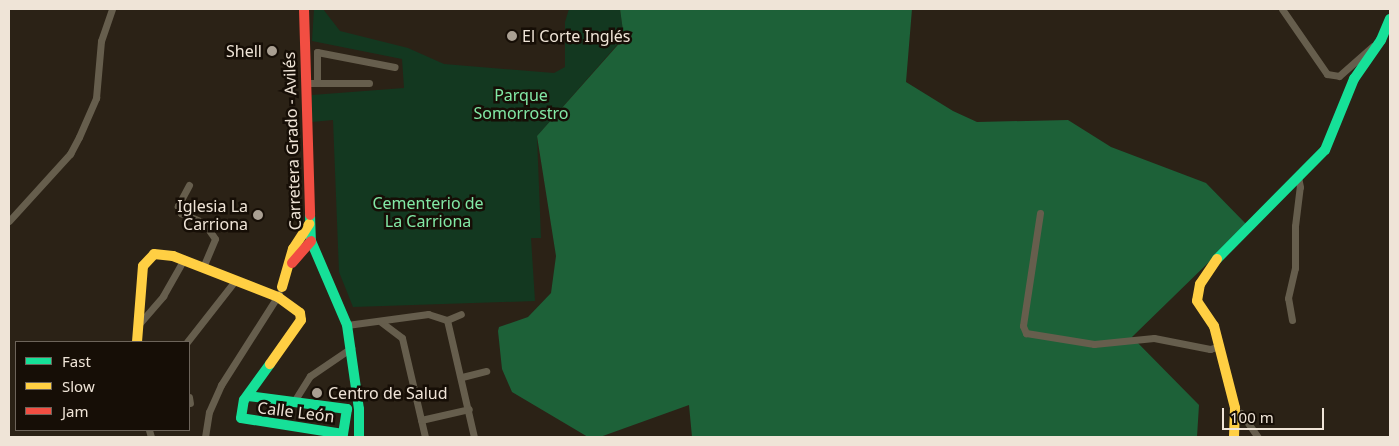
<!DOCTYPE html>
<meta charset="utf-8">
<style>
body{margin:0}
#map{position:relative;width:1399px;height:446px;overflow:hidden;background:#2b2216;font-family:"Noto Sans",sans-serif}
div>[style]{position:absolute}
.green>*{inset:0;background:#133820}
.forest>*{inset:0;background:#1d6138}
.street>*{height:7px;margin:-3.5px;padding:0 3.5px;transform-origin:3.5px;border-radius:3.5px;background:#665e4d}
.fast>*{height:10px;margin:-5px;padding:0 5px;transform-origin:5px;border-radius:5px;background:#16e098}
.slow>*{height:10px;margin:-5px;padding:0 5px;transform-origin:5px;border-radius:5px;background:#ffcf43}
.jam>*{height:10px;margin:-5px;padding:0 5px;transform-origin:5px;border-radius:5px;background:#f24e42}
.dots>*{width:14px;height:14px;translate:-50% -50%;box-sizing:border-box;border:2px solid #160e06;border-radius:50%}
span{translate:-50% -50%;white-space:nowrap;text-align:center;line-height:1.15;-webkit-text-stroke:5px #160e06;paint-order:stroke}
.poi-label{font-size:16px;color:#efe4d7}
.left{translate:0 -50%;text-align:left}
.right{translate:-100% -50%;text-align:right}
.park-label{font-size:16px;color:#82e8a5}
.street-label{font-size:16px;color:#efe4d7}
.frame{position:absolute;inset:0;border:10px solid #efe4d7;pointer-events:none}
.legend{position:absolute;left:15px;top:341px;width:175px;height:90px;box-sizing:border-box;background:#160e06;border:1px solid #6d645a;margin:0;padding:6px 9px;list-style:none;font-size:15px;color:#efe4d7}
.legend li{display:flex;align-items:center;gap:10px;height:25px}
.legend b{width:25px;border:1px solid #6d645a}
.scale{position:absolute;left:1222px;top:408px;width:102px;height:22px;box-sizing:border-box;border:2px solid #efe4d7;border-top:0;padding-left:6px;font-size:15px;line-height:18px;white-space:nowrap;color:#efe4d7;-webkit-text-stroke:4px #160e06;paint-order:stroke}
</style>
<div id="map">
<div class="green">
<i style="clip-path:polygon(314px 9px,323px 9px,340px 31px,408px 48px,444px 64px,554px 73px,565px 67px,565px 22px,569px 9px,620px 9px,624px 37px,537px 136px,541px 238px,531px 238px,535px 301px,353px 307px,339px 272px,333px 120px,312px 122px,312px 95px,404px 88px,402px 59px,312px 41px)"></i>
</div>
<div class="forest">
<i style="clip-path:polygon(620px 9px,912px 9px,906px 82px,953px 111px,977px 122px,1068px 120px,1111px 147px,1206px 183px,1247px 225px,1132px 337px,1199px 405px,1197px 437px,692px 437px,689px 405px,600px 437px,588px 437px,512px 392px,502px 369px,498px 331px,499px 327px,528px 317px,551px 293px,556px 256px,537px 136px,624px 38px)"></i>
</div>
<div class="street">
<i style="left:1282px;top:9px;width:79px;rotate:55.3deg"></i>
<i style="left:1327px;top:74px;width:12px;rotate:9deg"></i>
<i style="left:1339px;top:76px;width:45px;rotate:-41.4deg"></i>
<i style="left:305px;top:83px;width:64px"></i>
<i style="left:317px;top:83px;width:31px;rotate:-90deg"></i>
<i style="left:317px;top:52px;width:79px;rotate:10.9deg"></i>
<i style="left:189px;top:185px;width:24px;rotate:118deg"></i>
<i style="left:178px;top:206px;width:8px;rotate:67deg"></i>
<i style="left:181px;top:213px;width:25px;rotate:23deg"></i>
<i style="left:204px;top:223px;width:19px;rotate:55deg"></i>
<i style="left:215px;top:239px;width:30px;rotate:113deg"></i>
<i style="left:1040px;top:213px;width:114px;rotate:98.6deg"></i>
<i style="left:1023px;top:326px;width:8px;rotate:67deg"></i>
<i style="left:1026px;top:333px;width:69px;rotate:9.2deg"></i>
<i style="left:1094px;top:344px;width:60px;rotate:-5.7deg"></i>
<i style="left:1154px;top:338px;width:57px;rotate:11.1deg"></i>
<i style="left:1210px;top:349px;width:10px;rotate:-17deg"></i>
<i style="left:9px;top:221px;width:91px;rotate:-47.7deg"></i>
<i style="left:70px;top:154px;width:19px;rotate:-62deg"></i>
<i style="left:79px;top:137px;width:43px;rotate:-66.4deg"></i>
<i style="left:96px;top:98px;width:57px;rotate:-85deg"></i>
<i style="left:101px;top:41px;width:34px;rotate:-71deg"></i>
<i style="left:447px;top:320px;width:15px;rotate:-23deg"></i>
<i style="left:1292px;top:320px;width:22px;rotate:-100deg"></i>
<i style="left:1288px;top:298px;width:31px;rotate:-77deg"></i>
<i style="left:1295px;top:268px;width:42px;rotate:-90deg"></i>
<i style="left:1295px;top:226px;width:39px;rotate:-83deg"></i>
<i style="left:1300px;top:187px;width:10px;rotate:-101deg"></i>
<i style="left:381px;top:322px;width:26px;rotate:37deg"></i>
<i style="left:402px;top:338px;width:102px;rotate:76.9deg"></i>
<i style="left:139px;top:324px;width:37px;rotate:-49deg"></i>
<i style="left:163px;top:296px;width:43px;rotate:-60.4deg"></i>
<i style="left:347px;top:325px;width:82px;rotate:-7.7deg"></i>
<i style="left:428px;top:314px;width:20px;rotate:18deg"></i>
<i style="left:447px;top:320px;width:120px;rotate:77deg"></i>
<i style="left:187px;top:342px;width:76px;rotate:-51.9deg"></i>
<i style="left:462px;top:377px;width:25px;rotate:-14deg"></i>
<i style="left:189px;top:397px;width:6px;rotate:81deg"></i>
<i style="left:293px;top:403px;width:32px;rotate:-58deg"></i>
<i style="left:310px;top:376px;width:50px;rotate:-34.3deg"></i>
<i style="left:1241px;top:413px;width:29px;rotate:55deg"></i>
<i style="left:421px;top:420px;width:49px;rotate:-12.9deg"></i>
<i style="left:149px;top:430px;width:7px;rotate:74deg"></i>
<i style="left:205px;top:437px;width:25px;rotate:-81deg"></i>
<i style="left:209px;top:412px;width:30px;rotate:-66deg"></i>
<i style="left:221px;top:385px;width:108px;rotate:-57.5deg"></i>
</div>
<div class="fast">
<i style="left:310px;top:215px;width:26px;rotate:88deg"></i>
<i style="left:311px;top:241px;width:91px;rotate:66.8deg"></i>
<i style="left:347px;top:325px;width:85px;rotate:81.9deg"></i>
<i style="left:359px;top:409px;width:28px;rotate:90deg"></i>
<i style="left:1217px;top:259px;width:153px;rotate:-45.3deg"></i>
<i style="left:1325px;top:150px;width:77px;rotate:-67.8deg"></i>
<i style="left:1354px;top:79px;width:47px;rotate:-55.3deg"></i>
<i style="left:1381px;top:40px;width:23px;rotate:-67deg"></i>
<i style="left:248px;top:396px;width:100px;rotate:7.5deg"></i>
<i style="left:347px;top:409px;width:25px;rotate:99deg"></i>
<i style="left:343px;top:434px;width:103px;rotate:-171.1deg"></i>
<i style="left:241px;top:418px;width:18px;rotate:-81deg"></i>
<i style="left:244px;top:400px;width:44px;rotate:-54.2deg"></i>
</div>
<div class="slow">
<i style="left:1217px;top:259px;width:30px;rotate:124deg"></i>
<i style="left:1200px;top:284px;width:17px;rotate:100deg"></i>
<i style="left:1197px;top:301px;width:30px;rotate:56deg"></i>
<i style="left:1214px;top:326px;width:85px;rotate:75.6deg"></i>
<i style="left:1235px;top:408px;width:29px;rotate:92deg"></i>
<i style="left:282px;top:287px;width:40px;rotate:-74deg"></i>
<i style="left:293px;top:249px;width:30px;rotate:-57deg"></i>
<i style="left:137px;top:342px;width:76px;rotate:-85.5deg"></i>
<i style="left:143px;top:266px;width:16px;rotate:-47deg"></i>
<i style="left:154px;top:254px;width:19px;rotate:6deg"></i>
<i style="left:173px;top:256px;width:113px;rotate:21.3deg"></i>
<i style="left:278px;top:297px;width:27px;rotate:36deg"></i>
<i style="left:300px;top:313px;width:7px;rotate:82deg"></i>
<i style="left:301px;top:320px;width:54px;rotate:125.2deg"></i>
</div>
<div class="jam">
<i style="left:304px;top:9px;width:206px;rotate:88.3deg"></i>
<i style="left:292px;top:263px;width:29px;rotate:-49deg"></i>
</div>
<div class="dots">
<i style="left:512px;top:36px;background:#aaa093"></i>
<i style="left:272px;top:51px;background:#aaa093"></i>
<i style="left:258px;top:215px;background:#aaa093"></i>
<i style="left:317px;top:393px;background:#aaa093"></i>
</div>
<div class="poi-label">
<span class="left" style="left:522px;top:36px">El Corte Inglés</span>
<span class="right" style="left:262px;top:51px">Shell</span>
<span class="right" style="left:248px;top:215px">Iglesia La<br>Carriona</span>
<span class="left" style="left:328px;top:393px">Centro de Salud</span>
</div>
<div class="park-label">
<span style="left:521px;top:104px">Parque<br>Somorrostro</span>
<span style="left:428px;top:212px">Cementerio de<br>La Carriona</span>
</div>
<div class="street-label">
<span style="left:292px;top:141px;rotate:-92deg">Carretera Grado - Avilés</span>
<span style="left:296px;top:412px;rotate:7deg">Calle León</span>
</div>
<div class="frame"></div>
<ul class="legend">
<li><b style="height:6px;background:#16e098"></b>Fast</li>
<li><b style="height:6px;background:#ffcf43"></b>Slow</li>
<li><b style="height:6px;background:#f24e42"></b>Jam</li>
</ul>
<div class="scale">100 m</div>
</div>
